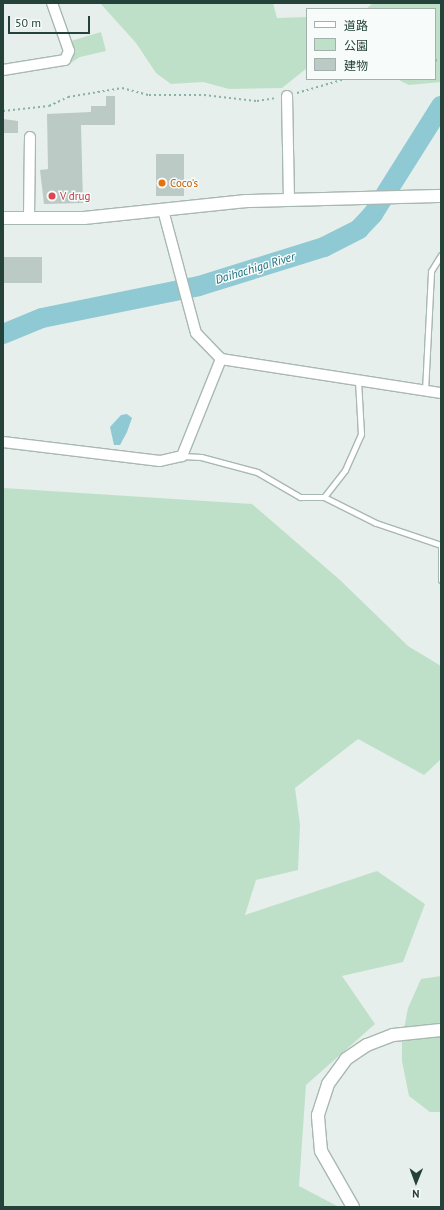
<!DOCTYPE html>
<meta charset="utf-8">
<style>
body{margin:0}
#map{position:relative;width:444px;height:1210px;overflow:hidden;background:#e6efeb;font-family:"PT Sans","Noto Sans JP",sans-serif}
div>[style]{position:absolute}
.green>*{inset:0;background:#bfe0c8}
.water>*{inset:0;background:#8ec9d4}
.river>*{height:20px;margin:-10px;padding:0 10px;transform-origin:10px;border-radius:10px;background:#8ec9d4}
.building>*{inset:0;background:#bbcac4;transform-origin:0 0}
.path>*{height:2px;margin-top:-1px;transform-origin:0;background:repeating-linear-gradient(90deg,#86b3a5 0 2px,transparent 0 5px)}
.roads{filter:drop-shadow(1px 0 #a8b8b2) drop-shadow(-1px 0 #a8b8b2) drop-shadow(0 1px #a8b8b2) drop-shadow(0 -1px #a8b8b2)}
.lane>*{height:5px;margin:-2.5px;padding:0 2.5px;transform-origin:2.5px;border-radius:2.5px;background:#fff}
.street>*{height:10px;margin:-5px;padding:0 5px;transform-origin:5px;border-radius:5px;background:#fff}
.secondary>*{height:12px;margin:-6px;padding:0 6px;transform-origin:6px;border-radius:6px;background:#fff}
.dots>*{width:11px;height:11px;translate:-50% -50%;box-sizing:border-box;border:2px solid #f7fbf9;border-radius:50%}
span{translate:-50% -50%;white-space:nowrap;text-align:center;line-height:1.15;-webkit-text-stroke:3px #f7fbf9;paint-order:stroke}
.food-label{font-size:11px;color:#c56008}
.left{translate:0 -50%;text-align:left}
.health-label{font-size:11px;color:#be3a42}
.water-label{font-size:12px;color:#1c6f80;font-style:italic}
.frame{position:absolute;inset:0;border:4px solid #24423a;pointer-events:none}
.legend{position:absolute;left:306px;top:8px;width:130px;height:72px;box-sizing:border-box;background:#f7fbf9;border:1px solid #a3b1ad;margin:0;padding:5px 7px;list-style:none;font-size:12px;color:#24423a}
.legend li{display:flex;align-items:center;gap:8px;height:20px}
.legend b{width:20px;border:1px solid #a3b1ad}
.north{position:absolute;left:396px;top:1162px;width:40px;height:40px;-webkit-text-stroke:3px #f7fbf9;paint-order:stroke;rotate:181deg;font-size:11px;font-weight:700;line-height:16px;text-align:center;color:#24423a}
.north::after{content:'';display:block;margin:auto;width:14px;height:18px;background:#24423a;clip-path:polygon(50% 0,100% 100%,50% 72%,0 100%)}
.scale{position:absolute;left:8px;top:16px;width:82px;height:18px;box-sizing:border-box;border:2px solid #24423a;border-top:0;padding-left:5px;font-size:12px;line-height:14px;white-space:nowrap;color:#24423a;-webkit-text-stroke:3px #f7fbf9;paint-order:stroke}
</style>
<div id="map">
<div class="green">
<i style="clip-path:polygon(100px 3px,273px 3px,277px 18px,307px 17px,307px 68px,282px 88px,229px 89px,203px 82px,171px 84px,156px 73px,136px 43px)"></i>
<i style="clip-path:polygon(373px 3px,441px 3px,441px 82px,409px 85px,397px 79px,435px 79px,435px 9px,366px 9px)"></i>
<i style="clip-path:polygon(101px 32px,106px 51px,80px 57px,69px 64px,74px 51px,71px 41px)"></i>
<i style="clip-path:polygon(3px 488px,252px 504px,340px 580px,408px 646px,441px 666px,441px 759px,424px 775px,358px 739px,295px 788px,300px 825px,298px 870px,256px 880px,245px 915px,377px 871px,425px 904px,403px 962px,342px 976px,375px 1024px,306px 1085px,299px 1186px,339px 1207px,3px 1207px)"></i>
<i style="clip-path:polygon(441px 976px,441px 1112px,430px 1112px,409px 1096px,402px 1061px,402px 1040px,408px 1008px,421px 979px)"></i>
</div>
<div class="water">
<i style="clip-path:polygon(127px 414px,132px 418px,127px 432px,120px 445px,114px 445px,110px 427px,121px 415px)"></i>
</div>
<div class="river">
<i style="left:3px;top:334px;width:42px;rotate:-22.3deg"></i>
<i style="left:42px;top:318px;width:160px;rotate:-11.5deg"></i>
<i style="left:199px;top:286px;width:131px;rotate:-17.3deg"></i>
<i style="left:324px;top:247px;width:39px;rotate:-27deg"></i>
<i style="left:359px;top:229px;width:21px;rotate:-47deg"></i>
<i style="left:373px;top:214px;width:128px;rotate:-57.8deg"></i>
</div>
<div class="building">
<i style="clip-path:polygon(106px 96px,115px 96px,115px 125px,81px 125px,83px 203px,44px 204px,40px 170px,48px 169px,47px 114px,91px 112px,91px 106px,106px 106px)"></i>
<i style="clip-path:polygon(3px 119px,18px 121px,18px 133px,3px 133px)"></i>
<i style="left:156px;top:154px;width:28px;height:42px"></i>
<i style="left:3px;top:257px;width:39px;height:26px"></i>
</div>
<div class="path">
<i style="left:435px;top:60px;width:6px;rotate:9deg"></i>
<i style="left:297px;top:93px;width:50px;rotate:-16.3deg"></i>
<i style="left:3px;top:111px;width:46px;rotate:-6.2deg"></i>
<i style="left:49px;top:106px;width:21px;rotate:-25deg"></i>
<i style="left:68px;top:97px;width:55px;rotate:-9.5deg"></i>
<i style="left:122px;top:88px;width:28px;rotate:15deg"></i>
<i style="left:149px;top:95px;width:55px"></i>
<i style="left:204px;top:95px;width:53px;rotate:6.5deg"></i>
<i style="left:257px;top:101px;width:20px;rotate:-9deg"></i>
</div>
<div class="roads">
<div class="lane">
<i style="left:425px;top:391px;width:120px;rotate:-87.1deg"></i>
<i style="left:431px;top:271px;width:19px;rotate:-58deg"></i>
<i style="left:182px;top:456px;width:19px;rotate:3deg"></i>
<i style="left:201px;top:457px;width:58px;rotate:15deg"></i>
<i style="left:257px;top:472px;width:50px;rotate:30.2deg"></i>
<i style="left:300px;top:497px;width:24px"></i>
<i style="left:324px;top:497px;width:58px;rotate:26.6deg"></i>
<i style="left:376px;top:523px;width:69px;rotate:18.7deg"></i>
<i style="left:324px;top:497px;width:34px;rotate:-52deg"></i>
<i style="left:345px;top:470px;width:39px;rotate:-66deg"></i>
<i style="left:361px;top:434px;width:54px;rotate:-93.2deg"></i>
<i style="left:441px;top:545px;width:35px;rotate:90deg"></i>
</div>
<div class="street">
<i style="left:3px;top:70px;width:63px;rotate:-9.2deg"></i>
<i style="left:65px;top:60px;width:10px;rotate:-66deg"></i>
<i style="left:69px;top:51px;width:51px;rotate:-109.5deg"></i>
<i style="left:287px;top:96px;width:104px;rotate:88.9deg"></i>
<i style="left:163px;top:210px;width:127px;rotate:75deg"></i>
<i style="left:196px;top:333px;width:36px;rotate:46deg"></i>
<i style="left:221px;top:359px;width:223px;rotate:8.8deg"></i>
<i style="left:29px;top:218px;width:81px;rotate:-89.3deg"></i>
<i style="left:3px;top:442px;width:158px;rotate:6.9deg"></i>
<i style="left:160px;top:461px;width:23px;rotate:-13deg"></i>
<i style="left:182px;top:456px;width:105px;rotate:-68.1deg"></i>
</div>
<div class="secondary">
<i style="left:3px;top:218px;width:81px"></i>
<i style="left:84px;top:218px;width:163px;rotate:-6deg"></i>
<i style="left:246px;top:201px;width:195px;rotate:-1.5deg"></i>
<i style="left:353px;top:1207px;width:64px;rotate:-119.7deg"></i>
<i style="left:321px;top:1151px;width:36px;rotate:-95deg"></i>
<i style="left:318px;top:1115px;width:33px;rotate:-72deg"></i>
<i style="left:328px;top:1084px;width:31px;rotate:-54deg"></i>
<i style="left:346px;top:1059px;width:25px;rotate:-34deg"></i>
<i style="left:367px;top:1045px;width:28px;rotate:-21deg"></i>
<i style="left:393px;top:1035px;width:48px;rotate:-5.9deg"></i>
</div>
</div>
<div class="dots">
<i style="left:162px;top:183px;background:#e8710a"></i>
<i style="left:52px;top:196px;background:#e0444e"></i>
</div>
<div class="food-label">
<span class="left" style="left:170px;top:183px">Coco's</span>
</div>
<div class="health-label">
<span class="left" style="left:60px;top:196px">V drug</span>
</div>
<div class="water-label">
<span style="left:255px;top:268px;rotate:-17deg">Daihachiga River</span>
</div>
<div class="frame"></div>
<ul class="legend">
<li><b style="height:5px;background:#fff"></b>道路</li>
<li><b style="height:11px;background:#bfe0c8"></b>公園</li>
<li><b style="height:11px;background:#bbcac4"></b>建物</li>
</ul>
<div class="north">N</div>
<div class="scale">50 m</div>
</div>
